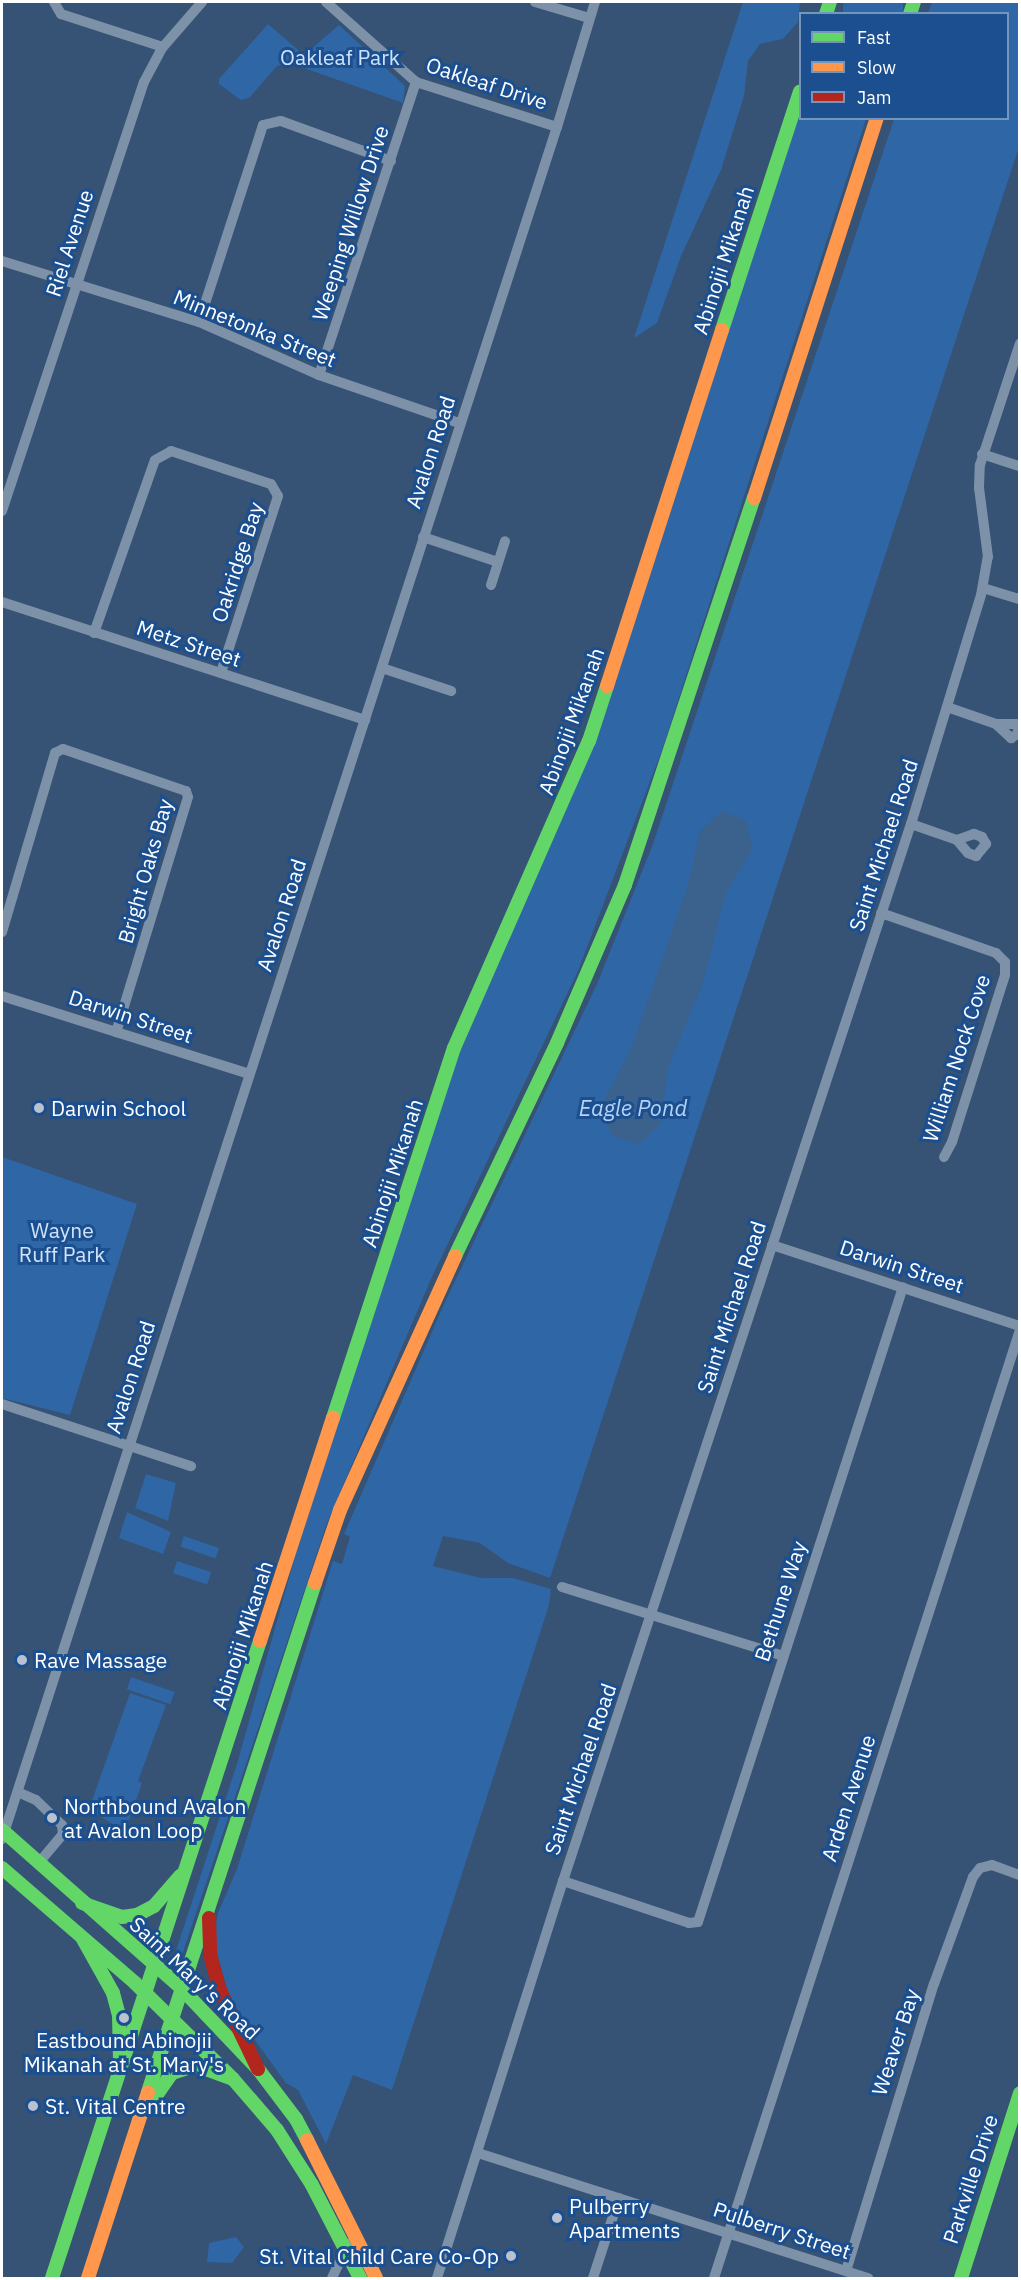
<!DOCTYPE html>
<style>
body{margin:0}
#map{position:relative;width:1021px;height:2280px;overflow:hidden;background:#365274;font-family:"IBM Plex Sans",sans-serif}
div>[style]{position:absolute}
.green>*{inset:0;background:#2f66a5;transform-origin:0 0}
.water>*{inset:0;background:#3b618d}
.street>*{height:10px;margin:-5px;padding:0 5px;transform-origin:5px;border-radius:5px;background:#7d92a8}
.fast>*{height:14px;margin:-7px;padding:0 7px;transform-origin:7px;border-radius:7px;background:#63d668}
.slow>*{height:14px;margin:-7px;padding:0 7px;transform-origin:7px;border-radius:7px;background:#ff974d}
.jam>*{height:14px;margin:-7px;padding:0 7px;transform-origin:7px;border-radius:7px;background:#b3261e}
.dots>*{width:16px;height:16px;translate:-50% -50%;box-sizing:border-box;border:3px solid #1b4f8f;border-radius:50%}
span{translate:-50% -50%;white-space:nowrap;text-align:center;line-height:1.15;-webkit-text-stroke:6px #1b4f8f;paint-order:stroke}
.park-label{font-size:21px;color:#cfe3fa}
.street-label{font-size:21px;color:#fff}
.poi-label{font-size:21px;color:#fff}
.left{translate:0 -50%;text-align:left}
.right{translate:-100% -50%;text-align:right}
.water-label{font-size:22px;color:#b5d3f5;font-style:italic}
.frame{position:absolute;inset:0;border:3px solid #fff;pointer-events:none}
.legend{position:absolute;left:799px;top:12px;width:210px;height:108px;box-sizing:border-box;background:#1b4f8f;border:2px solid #7695bc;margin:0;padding:8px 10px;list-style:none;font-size:18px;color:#fff}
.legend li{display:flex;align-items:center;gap:12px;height:30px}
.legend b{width:30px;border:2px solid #7695bc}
</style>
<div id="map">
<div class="green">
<i style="clip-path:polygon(743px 2px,800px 2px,798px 22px,783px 39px,760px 44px,748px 61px,744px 96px,721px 170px,681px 256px,657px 323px,634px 338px)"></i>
<i style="left:843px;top:2px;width:60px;height:11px"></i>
<i style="clip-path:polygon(932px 2px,1019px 2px,1019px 147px,550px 1578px,508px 1563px,480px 1543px,443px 1536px,433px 1566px,481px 1578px,513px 1578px,551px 1589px,549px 1605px,392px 2090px,353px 2075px,326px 2144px,298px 2090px,286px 2083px,233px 2010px,213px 1939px,218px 1913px,237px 1869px,333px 1561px,342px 1564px,350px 1537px,344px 1534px,445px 1302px,597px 984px,653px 844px,894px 119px,1008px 118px,1008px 14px,928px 13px)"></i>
<i style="clip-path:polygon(268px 24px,304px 55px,339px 25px,405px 86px,403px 103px,290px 63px,277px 66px,249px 98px,241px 100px,219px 84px,219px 79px)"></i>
<i style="clip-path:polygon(800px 107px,800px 118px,866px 119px,662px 750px,578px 971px,431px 1279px,327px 1523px,182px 1955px,175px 1954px,237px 1764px,296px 1553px,459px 1051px,571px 799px)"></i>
<i style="clip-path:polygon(2px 1157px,137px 1204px,70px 1415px,2px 1398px)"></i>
<i style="clip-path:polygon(146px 1474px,176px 1483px,168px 1521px,135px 1508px)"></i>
<i style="clip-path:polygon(127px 1512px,171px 1532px,163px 1554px,119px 1538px)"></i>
<i style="left:184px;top:1536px;width:37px;height:11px;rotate:19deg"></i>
<i style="left:177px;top:1561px;width:36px;height:13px;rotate:18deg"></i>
<i style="left:131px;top:1677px;width:46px;height:13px;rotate:19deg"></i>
<i style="clip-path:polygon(130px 1693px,166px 1705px,138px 1781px,142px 1783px,125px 1832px,89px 1809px)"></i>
<i style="clip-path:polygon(236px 2237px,244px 2247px,232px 2263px,207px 2262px,209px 2243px)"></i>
</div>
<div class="water">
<i style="clip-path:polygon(722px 811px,746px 820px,753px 848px,726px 893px,702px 986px,669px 1065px,660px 1124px,638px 1145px,611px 1134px,601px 1107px,632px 1046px,687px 889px,700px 831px)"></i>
</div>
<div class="street">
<i style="left:54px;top:2px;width:14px;rotate:60deg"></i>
<i style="left:61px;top:14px;width:107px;rotate:17.9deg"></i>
<i style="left:326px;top:2px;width:120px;rotate:41.6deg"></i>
<i style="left:416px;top:82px;width:148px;rotate:17.7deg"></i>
<i style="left:535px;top:2px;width:56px;rotate:16.5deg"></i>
<i style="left:2px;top:261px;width:206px;rotate:17.2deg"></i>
<i style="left:199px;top:322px;width:131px;rotate:23.8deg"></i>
<i style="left:319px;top:375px;width:148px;rotate:18.9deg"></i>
<i style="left:199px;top:322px;width:207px;rotate:-72deg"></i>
<i style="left:263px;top:125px;width:18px;rotate:-13deg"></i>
<i style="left:281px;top:121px;width:117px;rotate:20deg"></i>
<i style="left:319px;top:375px;width:309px;rotate:-71.7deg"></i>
<i style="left:982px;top:454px;width:40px;rotate:18deg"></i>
<i style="left:2px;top:511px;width:452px;rotate:-71.7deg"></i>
<i style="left:144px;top:82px;width:40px;rotate:-62deg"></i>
<i style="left:163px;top:47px;width:60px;rotate:-49.1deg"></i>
<i style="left:423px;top:537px;width:79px;rotate:18.4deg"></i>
<i style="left:491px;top:585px;width:46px;rotate:-72.3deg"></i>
<i style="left:983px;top:588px;width:39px;rotate:17deg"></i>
<i style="left:2px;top:602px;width:382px;rotate:18deg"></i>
<i style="left:94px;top:633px;width:183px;rotate:-70.6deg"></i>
<i style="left:155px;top:460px;width:18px;rotate:-29deg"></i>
<i style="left:171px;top:451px;width:105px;rotate:18.3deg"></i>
<i style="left:271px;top:484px;width:14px;rotate:60deg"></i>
<i style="left:278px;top:496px;width:186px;rotate:107.9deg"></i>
<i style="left:382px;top:668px;width:73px;rotate:18.4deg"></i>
<i style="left:947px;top:707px;width:52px;rotate:19.1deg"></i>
<i style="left:996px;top:724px;width:21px;rotate:43deg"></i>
<i style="left:1011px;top:738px;width:9px;rotate:-32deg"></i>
<i style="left:1019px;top:733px;width:9px;rotate:-103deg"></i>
<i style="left:1017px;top:724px;width:21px;rotate:180deg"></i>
<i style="left:911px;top:824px;width:49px;rotate:19.2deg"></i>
<i style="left:957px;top:840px;width:17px;rotate:50deg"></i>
<i style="left:968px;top:853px;width:9px;rotate:21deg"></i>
<i style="left:976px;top:856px;width:16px;rotate:-50deg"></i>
<i style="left:986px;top:844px;width:8px;rotate:-120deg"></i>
<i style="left:982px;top:837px;width:9px;rotate:-159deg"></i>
<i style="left:974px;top:834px;width:18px;rotate:161deg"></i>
<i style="left:881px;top:913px;width:122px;rotate:19.2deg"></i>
<i style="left:996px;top:953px;width:13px;rotate:45deg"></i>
<i style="left:1005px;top:962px;width:13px;rotate:90deg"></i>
<i style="left:1005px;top:975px;width:175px;rotate:107.6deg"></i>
<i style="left:952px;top:1142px;width:17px;rotate:118deg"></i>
<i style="left:2px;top:932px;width:187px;rotate:-73.5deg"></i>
<i style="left:55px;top:753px;width:9px;rotate:-27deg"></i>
<i style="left:63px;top:749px;width:130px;rotate:18.9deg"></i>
<i style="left:186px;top:791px;width:6px;rotate:72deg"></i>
<i style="left:188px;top:797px;width:246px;rotate:107deg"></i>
<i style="left:2px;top:996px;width:259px;rotate:17.5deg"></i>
<i style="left:772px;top:1245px;width:261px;rotate:18.1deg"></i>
<i style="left:2px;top:1404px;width:199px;rotate:18.2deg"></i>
<i style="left:562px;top:1587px;width:232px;rotate:17.3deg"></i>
<i style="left:20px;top:1793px;width:17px;rotate:24deg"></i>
<i style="left:36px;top:1800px;width:36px;rotate:44deg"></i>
<i style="left:62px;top:1825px;width:9px;rotate:84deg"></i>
<i style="left:63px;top:1834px;width:38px;rotate:130deg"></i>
<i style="left:2px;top:1839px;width:1800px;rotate:-72.04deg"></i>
<i style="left:557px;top:127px;width:131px;rotate:-73.1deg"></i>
<i style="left:563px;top:1881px;width:133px;rotate:18.4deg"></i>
<i style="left:689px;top:1923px;width:9px;rotate:-6deg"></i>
<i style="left:698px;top:1922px;width:667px;rotate:-72.11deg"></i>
<i style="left:478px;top:2153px;width:410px;rotate:17.8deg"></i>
<i style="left:846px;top:2271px;width:300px;rotate:-73deg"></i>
<i style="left:934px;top:1984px;width:114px;rotate:-70deg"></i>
<i style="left:973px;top:1877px;width:11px;rotate:-52deg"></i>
<i style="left:980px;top:1868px;width:12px;rotate:-14deg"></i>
<i style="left:992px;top:1865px;width:30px;rotate:20deg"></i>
<i style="left:332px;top:2278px;width:38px;rotate:-65deg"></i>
<i style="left:437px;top:2278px;width:417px;rotate:-72.4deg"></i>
<i style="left:563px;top:1881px;width:1113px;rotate:-71.78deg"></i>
<i style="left:911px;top:824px;width:239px;rotate:-73deg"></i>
<i style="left:981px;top:595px;width:39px;rotate:-80deg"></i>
<i style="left:988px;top:557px;width:70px;rotate:-97.4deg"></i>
<i style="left:979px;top:488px;width:23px;rotate:-88deg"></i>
<i style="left:980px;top:465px;width:128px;rotate:-71.8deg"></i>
<i style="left:593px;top:2278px;width:84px;rotate:-72deg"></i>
<i style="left:714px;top:2278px;width:996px;rotate:-72.11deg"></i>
</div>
<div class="fast">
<i style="left:826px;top:14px;width:13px;rotate:-72deg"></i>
<i style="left:910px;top:14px;width:13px;rotate:-72deg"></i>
<i style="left:722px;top:330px;width:251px;rotate:-71.9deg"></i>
<i style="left:455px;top:1256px;width:236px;rotate:-64.4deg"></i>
<i style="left:557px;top:1043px;width:172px;rotate:-66.7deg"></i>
<i style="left:625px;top:885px;width:408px;rotate:-71.6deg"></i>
<i style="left:333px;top:1418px;width:389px;rotate:-71.9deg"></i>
<i style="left:454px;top:1048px;width:335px;rotate:-66.3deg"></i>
<i style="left:589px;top:741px;width:58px;rotate:-71.9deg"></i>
<i style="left:2px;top:1830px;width:239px;rotate:41.4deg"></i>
<i style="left:181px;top:1988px;width:112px;rotate:46.5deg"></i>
<i style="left:258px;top:2069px;width:63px;rotate:52.8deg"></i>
<i style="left:296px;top:2119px;width:24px;rotate:62deg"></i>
<i style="left:2px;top:1868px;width:176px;rotate:40.8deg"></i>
<i style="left:135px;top:1983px;width:137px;rotate:44.4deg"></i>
<i style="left:233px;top:2079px;width:67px;rotate:49.2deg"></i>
<i style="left:277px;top:2130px;width:65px;rotate:57.5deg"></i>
<i style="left:312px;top:2185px;width:105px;rotate:62.7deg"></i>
<i style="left:82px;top:1903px;width:42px;rotate:19.3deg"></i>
<i style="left:122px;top:1917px;width:15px;rotate:-8deg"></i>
<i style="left:137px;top:1915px;width:19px;rotate:-28deg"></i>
<i style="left:154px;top:1906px;width:40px;rotate:-49deg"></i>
<i style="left:83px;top:1939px;width:62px;rotate:60.9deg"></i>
<i style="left:113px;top:1993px;width:23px;rotate:75deg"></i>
<i style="left:119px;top:2015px;width:45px;rotate:88.7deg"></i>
<i style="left:148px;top:2092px;width:536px;rotate:-71.84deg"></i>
<i style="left:153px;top:2100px;width:33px;rotate:-55deg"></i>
<i style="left:172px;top:2073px;width:16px;rotate:-18deg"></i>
<i style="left:187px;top:2068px;width:13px;rotate:-4deg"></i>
<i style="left:200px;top:2067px;width:35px;rotate:20deg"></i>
<i style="left:52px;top:2278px;width:670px;rotate:-71.92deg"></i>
<i style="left:961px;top:2278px;width:194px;rotate:-72.3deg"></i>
</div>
<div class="slow">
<i style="left:754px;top:498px;width:399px;rotate:-72.1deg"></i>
<i style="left:607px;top:686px;width:374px;rotate:-72.1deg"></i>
<i style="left:315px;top:1583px;width:77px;rotate:-71.1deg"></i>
<i style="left:340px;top:1510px;width:279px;rotate:-65.6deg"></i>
<i style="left:260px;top:1641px;width:235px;rotate:-71.9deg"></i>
<i style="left:307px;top:2140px;width:154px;rotate:63.4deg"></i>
<i style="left:88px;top:2278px;width:195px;rotate:-72.1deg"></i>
</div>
<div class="jam">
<i style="left:209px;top:1918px;width:36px;rotate:88deg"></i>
<i style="left:210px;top:1954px;width:35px;rotate:75deg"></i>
<i style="left:219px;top:1988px;width:90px;rotate:64.3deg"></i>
</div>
<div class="dots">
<i style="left:39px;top:1108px;background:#b9c2ce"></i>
<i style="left:22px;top:1660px;background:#b9c2ce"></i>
<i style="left:52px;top:1818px;background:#b9c2ce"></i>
<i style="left:124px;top:2018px;background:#b9c2ce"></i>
<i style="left:33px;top:2106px;background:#b9c2ce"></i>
<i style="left:557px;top:2218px;background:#b9c2ce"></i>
<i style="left:511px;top:2256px;background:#b9c2ce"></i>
</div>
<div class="park-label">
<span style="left:340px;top:57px">Oakleaf Park</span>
<span style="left:62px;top:1242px">Wayne<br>Ruff Park</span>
</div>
<div class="street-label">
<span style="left:487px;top:83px;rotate:18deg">Oakleaf Drive</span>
<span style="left:350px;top:223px;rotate:-72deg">Weeping Willow Drive</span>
<span style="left:69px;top:243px;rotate:-72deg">Riel Avenue</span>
<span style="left:723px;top:260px;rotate:-72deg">Abinojii Mikanah</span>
<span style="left:255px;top:328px;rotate:22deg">Minnetonka Street</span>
<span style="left:430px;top:452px;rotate:-72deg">Avalon Road</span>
<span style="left:237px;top:562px;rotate:-72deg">Oakridge Bay</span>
<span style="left:189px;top:643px;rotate:18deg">Metz Street</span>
<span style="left:571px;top:721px;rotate:-70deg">Abinojii Mikanah</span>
<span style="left:883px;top:845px;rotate:-72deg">Saint Michael Road</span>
<span style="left:145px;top:871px;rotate:-74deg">Bright Oaks Bay</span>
<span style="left:281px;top:915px;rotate:-72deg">Avalon Road</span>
<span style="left:131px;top:1016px;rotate:18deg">Darwin Street</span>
<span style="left:956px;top:1058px;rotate:-72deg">William Nock Cove</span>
<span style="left:392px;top:1173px;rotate:-72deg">Abinojii Mikanah</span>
<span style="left:902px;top:1266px;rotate:18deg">Darwin Street</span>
<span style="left:731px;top:1307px;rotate:-72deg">Saint Michael Road</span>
<span style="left:130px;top:1377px;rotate:-72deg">Avalon Road</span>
<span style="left:780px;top:1601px;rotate:-72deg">Bethune Way</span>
<span style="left:242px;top:1635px;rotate:-72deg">Abinojii Mikanah</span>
<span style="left:580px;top:1769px;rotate:-71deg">Saint Michael Road</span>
<span style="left:848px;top:1798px;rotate:-72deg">Arden Avenue</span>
<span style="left:195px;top:1978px;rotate:43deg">Saint Mary's Road</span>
<span style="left:895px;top:2042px;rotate:-72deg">Weaver Bay</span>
<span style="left:970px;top:2179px;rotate:-72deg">Parkville Drive</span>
<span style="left:782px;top:2230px;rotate:18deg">Pulberry Street</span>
</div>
<div class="poi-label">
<span class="left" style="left:51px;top:1108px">Darwin School</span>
<span class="left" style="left:34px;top:1660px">Rave Massage</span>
<span class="left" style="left:64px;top:1818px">Northbound Avalon<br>at Avalon Loop</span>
<span style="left:124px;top:2052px">Eastbound Abinojii<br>Mikanah at St. Mary's</span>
<span class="left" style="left:45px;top:2106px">St. Vital Centre</span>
<span class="left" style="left:569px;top:2218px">Pulberry<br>Apartments</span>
<span class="right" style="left:499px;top:2256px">St. Vital Child Care Co-Op</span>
</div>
<div class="water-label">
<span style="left:633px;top:1108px">Eagle Pond</span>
</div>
<div class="frame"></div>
<ul class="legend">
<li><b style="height:8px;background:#63d668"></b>Fast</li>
<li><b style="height:8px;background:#ff974d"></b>Slow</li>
<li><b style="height:8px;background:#b3261e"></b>Jam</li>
</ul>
</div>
